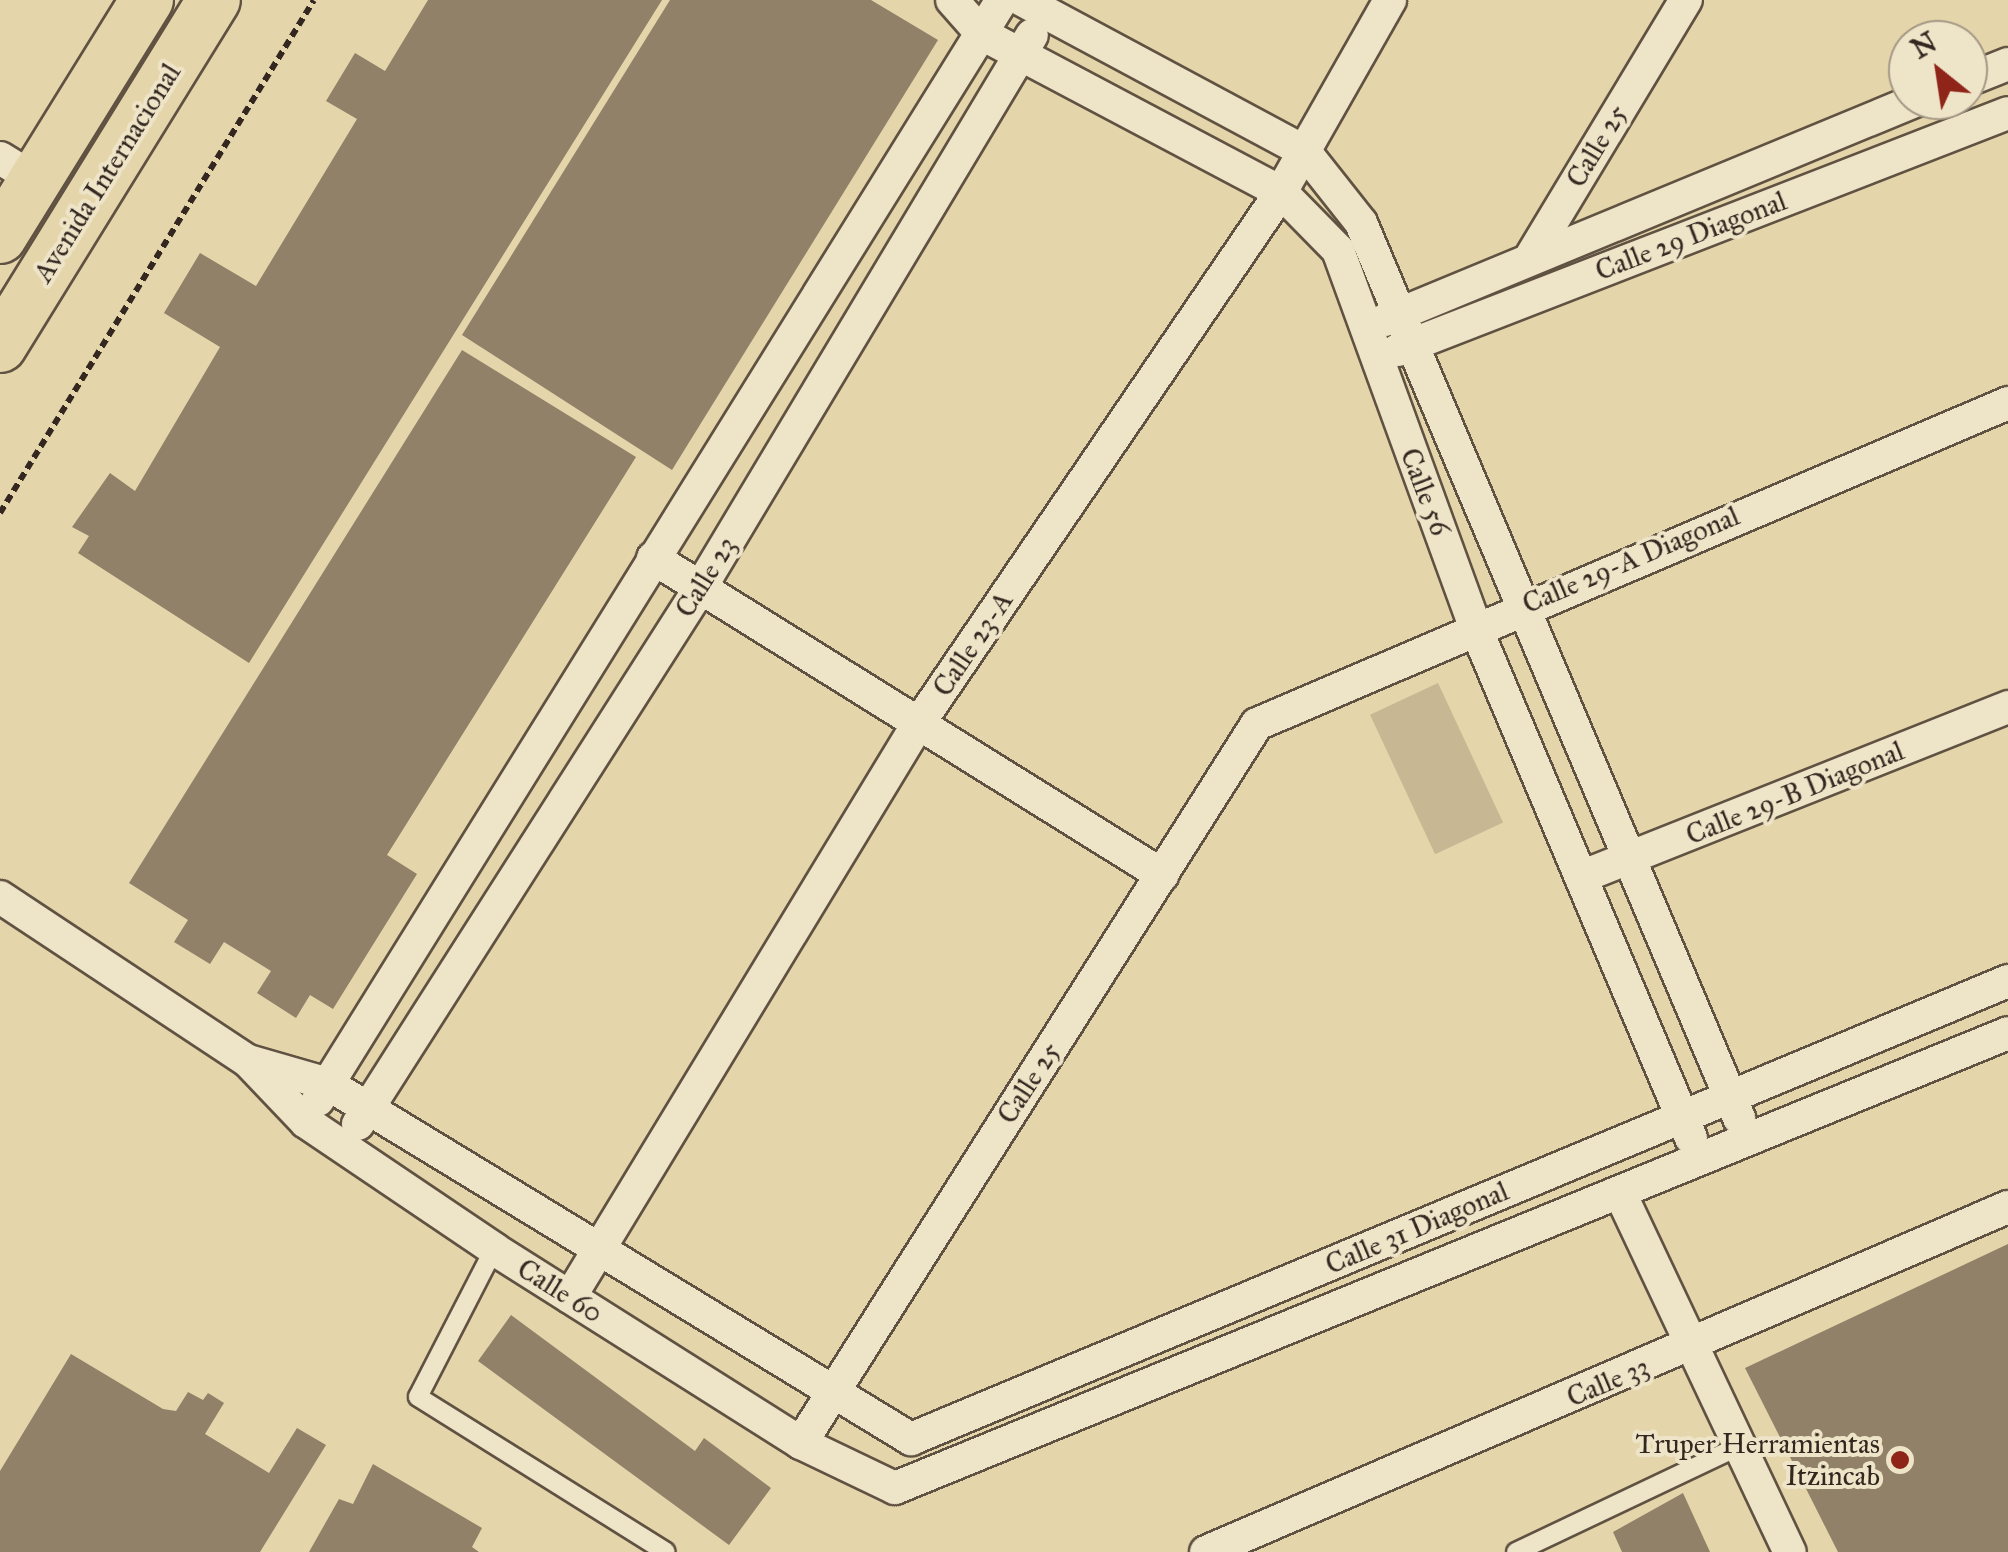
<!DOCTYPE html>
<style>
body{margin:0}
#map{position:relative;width:2008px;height:1552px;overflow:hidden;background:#e5d5aa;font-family:"IM FELL Great Primer",serif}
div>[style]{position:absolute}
.green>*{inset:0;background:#c7b793;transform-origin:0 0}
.building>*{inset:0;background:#908168}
.path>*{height:6px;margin-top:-3px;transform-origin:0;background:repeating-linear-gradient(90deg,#342720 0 8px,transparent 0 13px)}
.roads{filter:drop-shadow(2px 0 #605242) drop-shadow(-2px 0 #605242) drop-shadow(0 2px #605242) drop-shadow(0 -2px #605242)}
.service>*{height:18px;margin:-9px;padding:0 9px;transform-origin:9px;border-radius:9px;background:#eee4c8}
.minor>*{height:32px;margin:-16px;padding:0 16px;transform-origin:16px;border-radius:16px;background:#eee4c8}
.primary>*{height:52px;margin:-26px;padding:0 26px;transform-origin:26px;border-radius:26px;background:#e5d5aa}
.dots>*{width:28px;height:28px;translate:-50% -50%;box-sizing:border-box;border:5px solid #eee4c8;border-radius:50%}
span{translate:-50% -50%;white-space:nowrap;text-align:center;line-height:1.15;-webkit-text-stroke:8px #eee4c8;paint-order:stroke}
.street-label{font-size:28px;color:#342720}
.poi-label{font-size:28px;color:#342720}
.right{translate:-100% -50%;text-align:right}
.north{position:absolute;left:1888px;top:20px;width:100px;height:100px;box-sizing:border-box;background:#eee4c8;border:2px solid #a49885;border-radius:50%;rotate:330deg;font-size:28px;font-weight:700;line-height:40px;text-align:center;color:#342720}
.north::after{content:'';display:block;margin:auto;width:35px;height:45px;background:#8f2418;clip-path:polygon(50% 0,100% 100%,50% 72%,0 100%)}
</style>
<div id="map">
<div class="green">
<i style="left:1438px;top:683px;width:154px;height:75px;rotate:65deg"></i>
</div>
<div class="building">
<i style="clip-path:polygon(428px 0,662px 0,249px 663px,78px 553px,89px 536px,72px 527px,110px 473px,135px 491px,220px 347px,164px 313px,200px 253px,256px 286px,357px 119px,326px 101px,355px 53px,385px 71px)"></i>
<i style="clip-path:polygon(670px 0,871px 0,938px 40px,672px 470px,462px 335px)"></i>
<i style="clip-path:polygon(462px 350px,636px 457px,387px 855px,417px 874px,333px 1009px,310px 995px,296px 1018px,257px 993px,271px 971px,224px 942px,210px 964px,174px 942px,188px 920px,129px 883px)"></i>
<i style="clip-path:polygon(2008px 1244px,2008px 1552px,1838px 1552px,1745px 1368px)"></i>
<i style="clip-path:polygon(511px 1315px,695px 1451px,704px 1438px,771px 1488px,729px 1545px,478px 1361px)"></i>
<i style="clip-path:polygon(71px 1354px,163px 1409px,176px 1411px,188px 1392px,203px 1400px,208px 1393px,224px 1403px,205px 1434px,269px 1473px,297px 1428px,326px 1445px,260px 1552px,0 1552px,0 1471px)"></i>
<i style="clip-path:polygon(373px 1464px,482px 1528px,472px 1547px,479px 1552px,309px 1552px,339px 1499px,353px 1504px)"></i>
<i style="clip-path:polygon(1683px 1493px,1710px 1552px,1622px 1552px,1613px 1532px)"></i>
</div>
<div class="path">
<i style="left:0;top:513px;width:601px;rotate:-58.53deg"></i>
</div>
<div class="roads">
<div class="service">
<i style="left:494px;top:1249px;width:166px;rotate:117.2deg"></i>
<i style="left:418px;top:1397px;width:292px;rotate:32deg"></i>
<i style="left:1516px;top:1552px;width:249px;rotate:-25.4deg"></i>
</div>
<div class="minor">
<i style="left:952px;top:0;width:45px;rotate:48.6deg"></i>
<i style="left:982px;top:34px;width:338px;rotate:27.9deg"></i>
<i style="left:1281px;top:192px;width:81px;rotate:45.5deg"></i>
<i style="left:1338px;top:250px;width:398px;rotate:70deg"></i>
<i style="left:1474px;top:624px;width:558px;rotate:67.11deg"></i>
<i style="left:1022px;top:0;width:321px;rotate:28.2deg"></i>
<i style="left:1305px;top:152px;width:90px;rotate:51.7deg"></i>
<i style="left:1361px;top:223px;width:972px;rotate:67.1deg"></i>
<i style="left:1968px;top:80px;width:43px;rotate:-21.8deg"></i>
<i style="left:0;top:158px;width:42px;rotate:31.4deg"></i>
<i style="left:1532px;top:255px;width:298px;rotate:-58.9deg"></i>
<i style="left:1385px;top:320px;width:576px;rotate:-22.47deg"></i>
<i style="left:1398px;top:350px;width:654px;rotate:-21.23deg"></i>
<i style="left:653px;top:558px;width:600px;rotate:31.91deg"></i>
<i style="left:1581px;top:877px;width:460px;rotate:-21.7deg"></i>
<i style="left:0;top:897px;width:297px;rotate:33.5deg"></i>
<i style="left:248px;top:1061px;width:84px;rotate:46.4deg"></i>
<i style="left:306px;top:1122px;width:227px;rotate:34deg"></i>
<i style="left:494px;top:1249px;width:363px;rotate:32.3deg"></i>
<i style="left:801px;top:1443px;width:104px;rotate:25.6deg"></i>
<i style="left:895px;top:1488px;width:1202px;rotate:-22.23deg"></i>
<i style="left:252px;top:1062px;width:79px;rotate:16.1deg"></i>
<i style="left:328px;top:1084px;width:683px;rotate:31.34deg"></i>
<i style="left:911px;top:1439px;width:1189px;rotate:-22.66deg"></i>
<i style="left:318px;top:1100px;width:1295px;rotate:-58.13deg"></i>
<i style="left:358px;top:1124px;width:639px;rotate:-57.45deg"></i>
<i style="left:702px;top:585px;width:641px;rotate:-59.04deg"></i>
<i style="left:1620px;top:1193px;width:397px;rotate:64.7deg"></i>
<i style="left:570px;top:1297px;width:665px;rotate:-58.73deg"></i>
<i style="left:915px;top:729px;width:650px;rotate:-55.72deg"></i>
<i style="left:1281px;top:192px;width:221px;rotate:-60.4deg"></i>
<i style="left:801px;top:1443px;width:851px;rotate:-57.62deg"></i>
<i style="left:1257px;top:724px;width:817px;rotate:-23.14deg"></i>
<i style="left:1206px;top:1552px;width:873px;rotate:-23.28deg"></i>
</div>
<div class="primary">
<i style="left:0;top:237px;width:279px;rotate:-58.2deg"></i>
<i style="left:0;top:346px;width:407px;rotate:-58.3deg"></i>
</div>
</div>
<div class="dots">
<i style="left:1900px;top:1460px;background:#8f2418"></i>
</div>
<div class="street-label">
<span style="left:1597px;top:146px;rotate:-59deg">Calle 25</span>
<span style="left:107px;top:173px;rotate:-58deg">Avenida Internacional</span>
<span style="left:1691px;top:236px;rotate:-21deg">Calle 29 Diagonal</span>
<span style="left:1425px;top:492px;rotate:69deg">Calle 56</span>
<span style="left:1631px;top:560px;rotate:-23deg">Calle 29-A Diagonal</span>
<span style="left:706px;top:577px;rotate:-58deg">Calle 23</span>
<span style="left:973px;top:644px;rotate:-56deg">Calle 23-A</span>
<span style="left:1795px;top:793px;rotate:-22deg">Calle 29-B Diagonal</span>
<span style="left:1029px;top:1083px;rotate:-57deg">Calle 25</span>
<span style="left:1417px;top:1228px;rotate:-23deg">Calle 31 Diagonal</span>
<span style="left:560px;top:1291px;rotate:32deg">Calle 60</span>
<span style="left:1608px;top:1382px;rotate:-23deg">Calle 33</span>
</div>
<div class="poi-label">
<span class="right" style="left:1880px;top:1460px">Truper Herramientas<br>Itzincab</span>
</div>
<div class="north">N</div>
</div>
